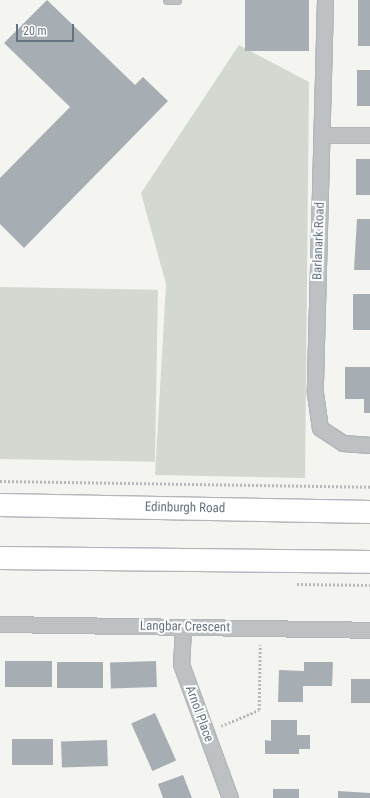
<!DOCTYPE html>
<style>
body{margin:0}
#map{position:relative;width:370px;height:798px;overflow:hidden;background:#f4f4f0;font-family:"Roboto Condensed",sans-serif}
div>[style]{position:absolute}
.green>*{inset:0;background:#d3d9d0;transform-origin:0 0}
.building>*{inset:0;background:#a7aeb3;transform-origin:0 0}
.path>*{height:2.5px;margin-top:-1.25px;transform-origin:0;background:repeating-linear-gradient(90deg,#b7babc 0 2px,transparent 0 4px)}
.roads{filter:drop-shadow(1px 0 #b2b6ba) drop-shadow(-1px 0 #b2b6ba) drop-shadow(0 1px #b2b6ba) drop-shadow(0 -1px #b2b6ba)}
.lane>*{height:8px;margin:-4px;padding:0 4px;transform-origin:4px;border-radius:4px;background:#bdc1c4}
.street>*{height:15px;margin:-7.5px;padding:0 7.5px;transform-origin:7.5px;border-radius:7.5px;background:#bdc1c4}
.primary>*{height:22px;margin:-11px;padding:0 11px;transform-origin:11px;border-radius:11px;background:#fff}
span{translate:-50% -50%;white-space:nowrap;text-align:center;line-height:1.15;-webkit-text-stroke:4px #fff;paint-order:stroke}
.street-label{font-size:13px;color:#647381}
.scale{position:absolute;left:16px;top:24px;width:58px;height:18px;box-sizing:border-box;border:2px solid #647381;border-top:0;padding-left:5px;font-size:12px;line-height:14px;white-space:nowrap;color:#647381;-webkit-text-stroke:3px #fff;paint-order:stroke}
</style>
<div id="map">
<div class="green">
<i style="clip-path:polygon(239px 45px,309px 82px,305px 478px,155px 475px,166px 284px,141px 193px)"></i>
<i style="left:0;top:287px;width:158px;height:172px;rotate:1deg"></i>
</div>
<div class="building">
<i style="clip-path:polygon(47px 0,135px 85px,143px 77px,168px 101px,24px 248px,0 224px,0 178px,70px 107px,4px 43px)"></i>
<i style="left:245px;top:0;width:64px;height:51px"></i>
<i style="left:358px;top:0;width:12px;height:46px"></i>
<i style="left:357px;top:70px;width:13px;height:36px"></i>
<i style="left:356px;top:159px;width:14px;height:36px"></i>
<i style="clip-path:polygon(357px 219px,370px 219px,370px 270px,354px 270px)"></i>
<i style="left:353px;top:294px;width:17px;height:36px"></i>
<i style="clip-path:polygon(345px 367px,370px 367px,370px 413px,364px 413px,364px 399px,345px 399px)"></i>
<i style="left:52px;top:661px;width:26px;height:47px;rotate:90deg"></i>
<i style="left:156px;top:661px;width:26px;height:46px;rotate:88deg"></i>
<i style="left:57px;top:662px;width:46px;height:26px"></i>
<i style="clip-path:polygon(304px 662px,333px 662px,332px 686px,303px 686px,303px 702px,278px 702px,279px 670px,304px 671px)"></i>
<i style="left:351px;top:679px;width:19px;height:24px"></i>
<i style="left:155px;top:713px;width:52px;height:26px;rotate:66deg"></i>
<i style="clip-path:polygon(271px 720px,297px 720px,297px 735px,310px 735px,310px 749px,299px 749px,299px 754px,265px 754px,265px 740px,271px 741px)"></i>
<i style="left:53px;top:739px;width:26px;height:41px;rotate:90deg"></i>
<i style="left:107px;top:740px;width:26px;height:46px;rotate:88deg"></i>
<i style="clip-path:polygon(183px 775px,192px 798px,163px 798px,158px 784px)"></i>
<i style="left:273px;top:789px;width:26px;height:9px"></i>
<i style="clip-path:polygon(338px 791px,370px 793px,370px 798px,338px 798px)"></i>
</div>
<div class="path">
<i style="left:0;top:481px;width:370px;rotate:0.9deg"></i>
<i style="left:297px;top:584px;width:73px;rotate:0.8deg"></i>
<i style="left:221px;top:726px;width:41px;rotate:-22.8deg"></i>
<i style="left:259px;top:710px;width:65px;rotate:-89.1deg"></i>
</div>
<div class="roads">
<div class="lane">
<i style="left:168px;top:0;width:9px"></i>
</div>
<div class="street">
<i style="left:325px;top:0;width:393px;rotate:91.5deg"></i>
<i style="left:315px;top:393px;width:35px;rotate:82deg"></i>
<i style="left:320px;top:428px;width:27px;rotate:33deg"></i>
<i style="left:343px;top:443px;width:27px;rotate:4deg"></i>
<i style="left:322px;top:135px;width:48px"></i>
<i style="left:0;top:624px;width:370px;rotate:0.9deg"></i>
<i style="left:183px;top:628px;width:36px;rotate:93deg"></i>
<i style="left:181px;top:664px;width:143px;rotate:69.9deg"></i>
</div>
<div class="primary">
<i style="left:0;top:505px;width:370px;rotate:1.1deg"></i>
<i style="left:0;top:558px;width:370px;rotate:0.6deg"></i>
</div>
</div>
<div class="street-label">
<span style="left:319px;top:241px;rotate:-88deg">Barlanark Road</span>
<span style="left:185px;top:508px;rotate:1deg">Edinburgh Road</span>
<span style="left:185px;top:627px;rotate:1deg">Langbar Crescent</span>
<span style="left:199px;top:714px;rotate:70deg">Arnol Place</span>
</div>
<div class="scale">20 m</div>
</div>
